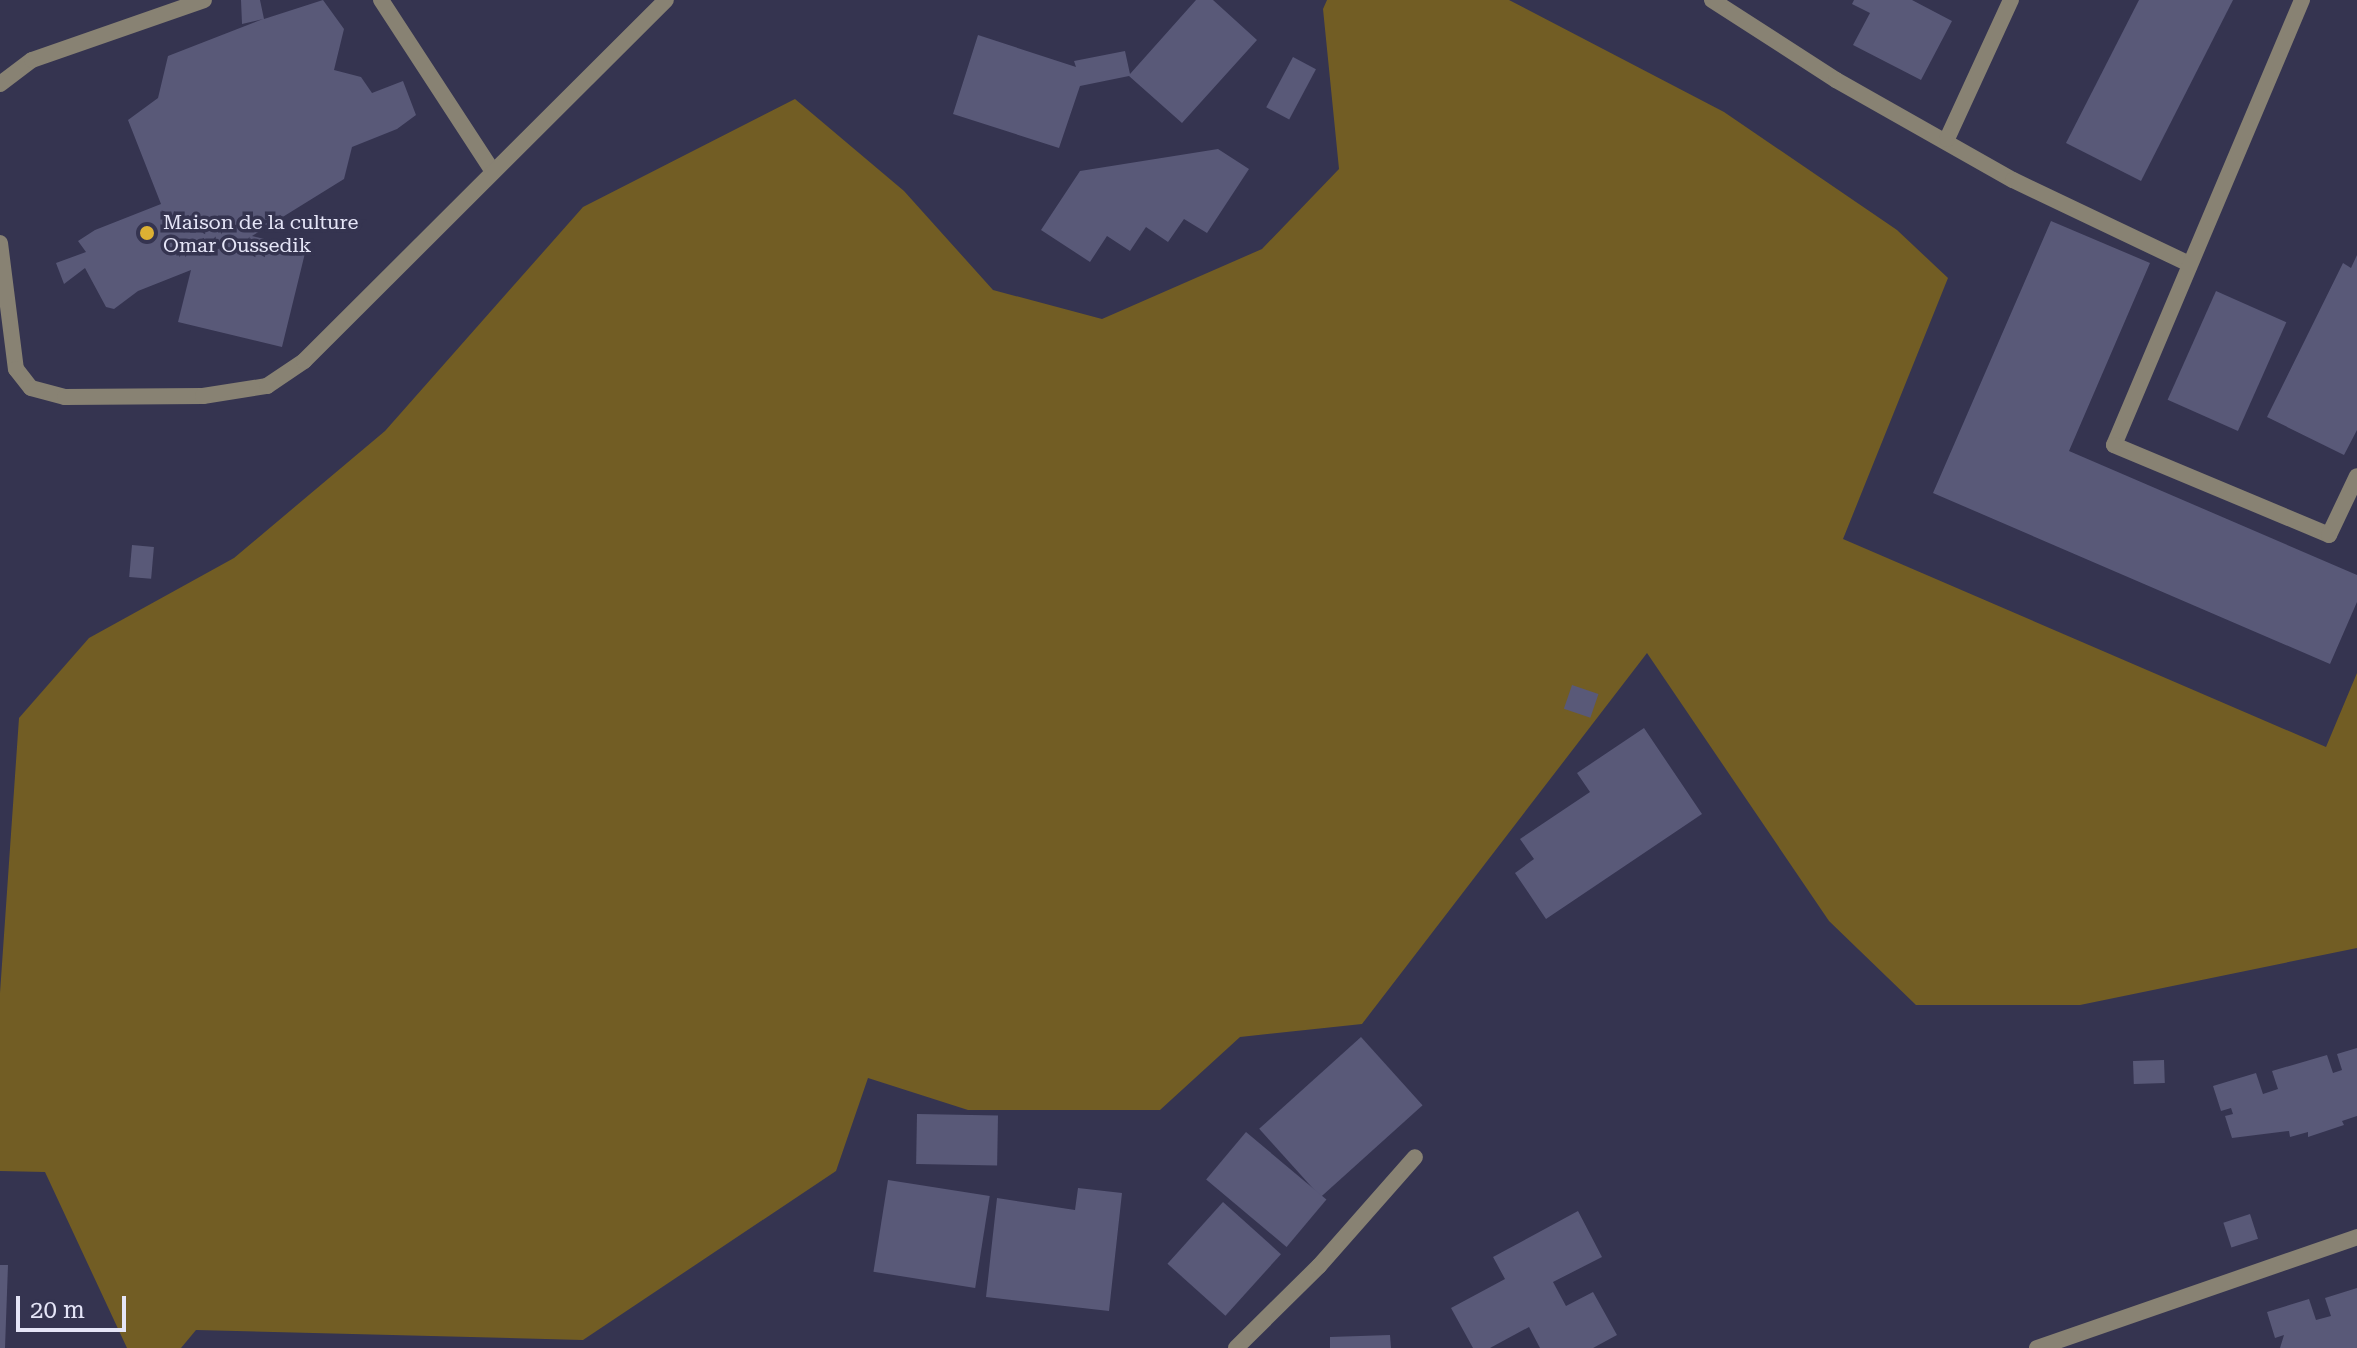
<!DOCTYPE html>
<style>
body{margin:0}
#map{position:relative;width:2357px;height:1348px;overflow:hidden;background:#353450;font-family:"Roboto Serif",serif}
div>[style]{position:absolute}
.forest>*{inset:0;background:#725d24}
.building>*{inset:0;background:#595978;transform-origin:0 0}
.service>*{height:16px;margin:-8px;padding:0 8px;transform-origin:8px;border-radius:8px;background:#888273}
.minor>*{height:16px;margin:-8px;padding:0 8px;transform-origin:8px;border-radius:8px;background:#888273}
.dots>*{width:22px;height:22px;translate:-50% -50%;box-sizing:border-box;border:4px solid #353450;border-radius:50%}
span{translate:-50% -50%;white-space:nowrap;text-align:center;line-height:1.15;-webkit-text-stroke:7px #353450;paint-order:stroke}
.poi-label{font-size:20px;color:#e5e5f7}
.left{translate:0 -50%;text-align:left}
.scale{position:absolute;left:16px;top:1296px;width:110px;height:36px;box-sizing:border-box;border:4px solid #e5e5f7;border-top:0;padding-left:10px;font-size:24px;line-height:28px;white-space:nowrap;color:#e5e5f7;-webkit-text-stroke:6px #353450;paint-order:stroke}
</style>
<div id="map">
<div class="forest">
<i style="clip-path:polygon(1327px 0,1509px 0,1724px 112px,1897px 230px,1948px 278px,1843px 539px,2326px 747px,2357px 673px,2357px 948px,2080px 1005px,1916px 1005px,1829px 921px,1647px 653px,1362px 1024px,1240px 1037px,1160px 1110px,968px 1110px,868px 1078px,836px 1171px,583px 1340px,196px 1330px,181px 1348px,127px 1348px,45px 1172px,0 1171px,0 993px,19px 718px,89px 638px,234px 558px,385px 431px,583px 207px,795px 99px,904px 191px,993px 290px,1102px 319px,1262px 249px,1339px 169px,1323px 9px)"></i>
</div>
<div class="building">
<i style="clip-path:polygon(241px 0,260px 0,264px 19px,323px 0,344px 29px,334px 70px,361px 77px,372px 93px,403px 81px,416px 115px,397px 129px,352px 147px,344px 179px,252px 236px,306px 249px,282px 347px,178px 322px,191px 270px,138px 291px,114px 309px,106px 307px,85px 268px,64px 284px,56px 263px,86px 252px,78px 241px,95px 230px,161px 204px,128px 120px,158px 98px,168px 56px,263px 19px,242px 24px)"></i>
<i style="clip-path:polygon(1196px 0,1213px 0,1257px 40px,1182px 123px,1129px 76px,1080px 86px,1059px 148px,953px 114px,978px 35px,1076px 67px,1074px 61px,1125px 51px,1130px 74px)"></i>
<i style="clip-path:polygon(1854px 0,1912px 0,1952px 21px,1921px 80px,1853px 45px,1870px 13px,1852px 4px)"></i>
<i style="clip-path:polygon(2139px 0,2233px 0,2141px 181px,2066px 143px)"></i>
<i style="left:1293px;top:57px;width:26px;height:57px;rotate:28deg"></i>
<i style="clip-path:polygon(1218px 149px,1249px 169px,1207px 233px,1184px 219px,1168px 242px,1146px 227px,1130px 251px,1107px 236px,1090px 262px,1041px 230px,1080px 171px)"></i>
<i style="clip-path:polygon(2051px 221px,2150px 263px,2069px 451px,2357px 575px,2357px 602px,2330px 664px,1933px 493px)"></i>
<i style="clip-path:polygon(2357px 255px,2357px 430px,2344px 455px,2267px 417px,2343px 263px,2351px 268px)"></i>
<i style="left:2216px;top:291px;width:77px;height:119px;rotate:24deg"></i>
<i style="left:132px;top:545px;width:22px;height:32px;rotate:5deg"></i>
<i style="left:1572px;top:685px;width:28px;height:25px;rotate:19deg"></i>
<i style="clip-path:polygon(1644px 728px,1702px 814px,1546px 919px,1515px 873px,1534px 859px,1520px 839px,1590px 792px,1577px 773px)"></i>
<i style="left:1361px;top:1037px;width:92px;height:137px;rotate:48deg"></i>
<i style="clip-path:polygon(2357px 1048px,2357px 1116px,2342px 1121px,2344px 1125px,2308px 1137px,2308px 1132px,2290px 1137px,2289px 1131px,2232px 1138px,2225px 1116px,2233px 1114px,2231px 1108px,2221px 1111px,2213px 1086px,2256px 1073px,2263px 1094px,2278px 1089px,2272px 1071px,2327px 1055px,2333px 1073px,2342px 1070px,2337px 1054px)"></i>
<i style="left:2164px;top:1060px;width:23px;height:31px;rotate:88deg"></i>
<i style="left:917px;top:1114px;width:81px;height:50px;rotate:1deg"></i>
<i style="left:1246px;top:1132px;width:105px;height:62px;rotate:40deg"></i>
<i style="left:888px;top:1180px;width:103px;height:93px;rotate:9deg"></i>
<i style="clip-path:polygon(1078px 1188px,1122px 1193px,1109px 1311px,986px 1297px,997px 1198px,1075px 1210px)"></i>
<i style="left:1223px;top:1202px;width:78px;height:83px;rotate:42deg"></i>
<i style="clip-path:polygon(1578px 1211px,1602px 1257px,1553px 1282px,1566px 1306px,1593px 1292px,1617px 1335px,1593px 1348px,1540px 1348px,1529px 1327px,1490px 1348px,1473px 1348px,1451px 1308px,1505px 1279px,1493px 1257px)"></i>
<i style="left:2250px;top:1214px;width:26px;height:28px;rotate:72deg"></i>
<i style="clip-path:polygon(0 1265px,8px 1265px,5px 1348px,0 1348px)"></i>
<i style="clip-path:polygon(2357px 1288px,2357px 1348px,2280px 1348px,2284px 1335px,2275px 1338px,2267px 1312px,2309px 1299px,2316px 1320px,2331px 1316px,2325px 1298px)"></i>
<i style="clip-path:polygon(1390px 1335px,1391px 1348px,1330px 1348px,1330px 1337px)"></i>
</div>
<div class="service">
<i style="left:381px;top:0;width:205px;rotate:56.9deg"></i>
<i style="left:0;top:84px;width:40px;rotate:-37deg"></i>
<i style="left:32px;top:60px;width:182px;rotate:-19.2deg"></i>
<i style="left:0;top:243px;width:127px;rotate:82.8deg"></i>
<i style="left:16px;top:369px;width:24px;rotate:52deg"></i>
<i style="left:31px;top:388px;width:35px;rotate:15deg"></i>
<i style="left:65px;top:397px;width:138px;rotate:-0.4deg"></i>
<i style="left:203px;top:396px;width:65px;rotate:-8.9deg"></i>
<i style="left:267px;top:386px;width:45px;rotate:-34deg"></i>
<i style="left:304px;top:361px;width:511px;rotate:-44.92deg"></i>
</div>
<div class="minor">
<i style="left:1712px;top:0;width:148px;rotate:32.8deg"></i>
<i style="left:1836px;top:80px;width:203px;rotate:29.5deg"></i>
<i style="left:2013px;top:180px;width:193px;rotate:25.5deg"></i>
<i style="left:2302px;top:0;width:483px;rotate:112.9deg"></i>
<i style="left:2114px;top:445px;width:233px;rotate:22.7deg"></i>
<i style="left:2329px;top:535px;width:65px;rotate:-64.6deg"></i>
<i style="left:1947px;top:139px;width:153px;rotate:-65.3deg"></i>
<i style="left:1236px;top:1348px;width:117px;rotate:-44.7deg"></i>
<i style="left:1319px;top:1266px;width:145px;rotate:-48.6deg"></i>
<i style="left:2037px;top:1348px;width:339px;rotate:-19.1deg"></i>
</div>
<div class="dots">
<i style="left:147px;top:233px;background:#ddb133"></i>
</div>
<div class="poi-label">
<span class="left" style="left:163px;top:234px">Maison de la culture<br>Omar Oussedik</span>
</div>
<div class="scale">20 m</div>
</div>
